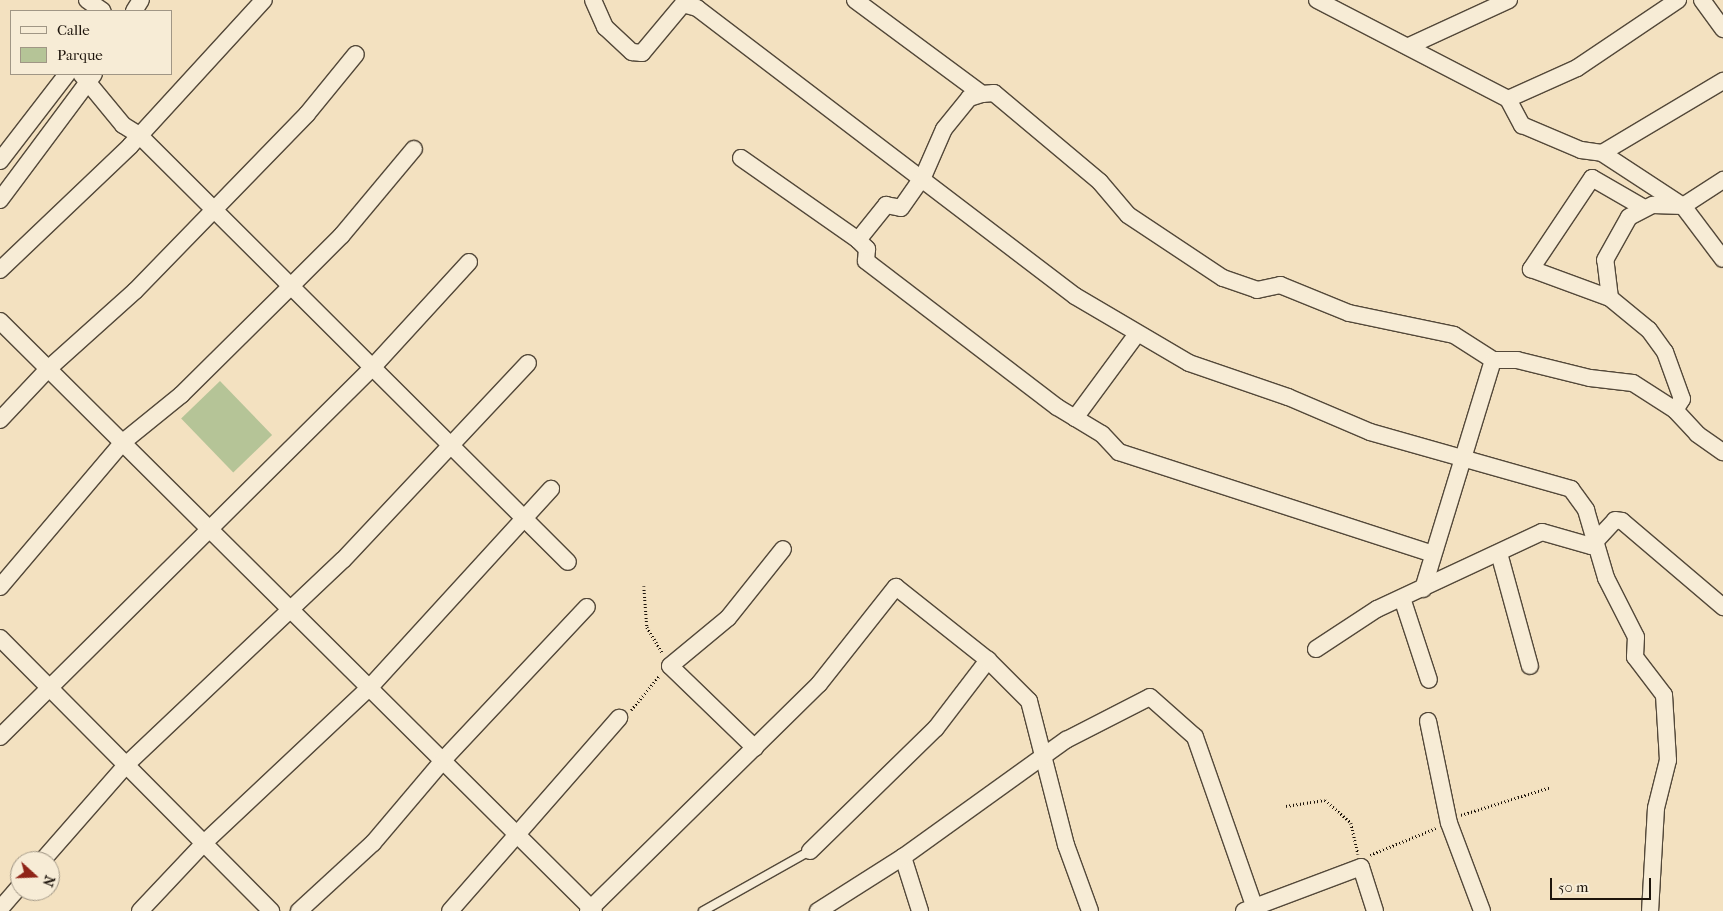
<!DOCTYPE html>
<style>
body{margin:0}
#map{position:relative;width:1723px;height:911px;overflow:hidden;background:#f3e1c0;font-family:"IM FELL French Canon",serif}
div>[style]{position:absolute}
.green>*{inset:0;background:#b5c497;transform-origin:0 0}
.path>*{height:2.5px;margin-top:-1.25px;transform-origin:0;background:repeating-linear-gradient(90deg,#1e150c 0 1px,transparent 0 3.5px)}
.roads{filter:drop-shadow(1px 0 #534839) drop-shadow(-1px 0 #534839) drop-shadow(0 1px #534839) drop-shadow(0 -1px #534839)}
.service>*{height:8px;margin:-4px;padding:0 4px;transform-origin:4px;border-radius:4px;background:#f7ecd6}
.minor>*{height:16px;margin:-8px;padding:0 8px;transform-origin:8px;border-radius:8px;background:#f7ecd6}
span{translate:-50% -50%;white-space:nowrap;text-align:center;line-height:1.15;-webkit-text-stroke:4px #f7ecd6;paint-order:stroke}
.legend{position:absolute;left:10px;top:10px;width:162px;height:65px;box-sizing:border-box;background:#f7ecd6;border:1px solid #a09685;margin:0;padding:6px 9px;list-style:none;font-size:15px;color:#1e150c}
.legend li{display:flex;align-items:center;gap:10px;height:25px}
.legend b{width:25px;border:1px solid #a09685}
.north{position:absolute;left:10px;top:851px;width:50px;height:50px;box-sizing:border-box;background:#f7ecd6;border:1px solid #a09685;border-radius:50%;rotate:110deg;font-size:14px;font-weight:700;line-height:20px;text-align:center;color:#1e150c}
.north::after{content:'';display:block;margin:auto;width:18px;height:22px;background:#8f2418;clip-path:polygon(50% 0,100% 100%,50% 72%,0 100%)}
.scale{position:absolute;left:1550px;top:878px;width:101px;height:22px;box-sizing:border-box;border:2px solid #1e150c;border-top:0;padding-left:6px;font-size:15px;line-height:18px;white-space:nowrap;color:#1e150c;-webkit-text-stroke:4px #f7ecd6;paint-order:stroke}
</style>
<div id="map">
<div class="green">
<i style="left:220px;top:381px;width:75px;height:54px;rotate:46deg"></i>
</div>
<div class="path">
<i style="left:644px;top:586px;width:41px;rotate:85.8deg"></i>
<i style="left:647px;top:627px;width:31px;rotate:59deg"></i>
<i style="left:631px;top:710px;width:44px;rotate:-50.5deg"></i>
<i style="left:1286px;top:806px;width:39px;rotate:-9deg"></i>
<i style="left:1325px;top:800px;width:35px;rotate:41deg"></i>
<i style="left:1351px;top:823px;width:32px;rotate:77deg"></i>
<i style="left:1461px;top:815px;width:94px;rotate:-17.3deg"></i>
<i style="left:1370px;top:855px;width:71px;rotate:-22.2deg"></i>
</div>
<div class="roads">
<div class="service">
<i style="left:703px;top:911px;width:123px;rotate:-29.3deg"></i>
</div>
<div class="minor">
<i style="left:87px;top:0;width:19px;rotate:35deg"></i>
<i style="left:593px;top:0;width:30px;rotate:66deg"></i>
<i style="left:605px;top:27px;width:37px;rotate:43deg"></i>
<i style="left:632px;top:52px;width:10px;rotate:6deg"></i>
<i style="left:642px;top:53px;width:64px;rotate:-50.1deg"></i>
<i style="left:683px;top:4px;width:15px;rotate:16deg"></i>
<i style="left:697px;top:8px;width:475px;rotate:37.3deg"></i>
<i style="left:1075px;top:296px;width:132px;rotate:30.4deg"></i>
<i style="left:1189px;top:363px;width:105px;rotate:19deg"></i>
<i style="left:1288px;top:397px;width:89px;rotate:23.1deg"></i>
<i style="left:1370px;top:432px;width:209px;rotate:15.8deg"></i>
<i style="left:1571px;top:489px;width:26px;rotate:54deg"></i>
<i style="left:1586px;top:510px;width:71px;rotate:73.6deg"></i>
<i style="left:1606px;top:578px;width:66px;rotate:63deg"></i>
<i style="left:1636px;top:637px;width:20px;rotate:93deg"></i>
<i style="left:1635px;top:657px;width:48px;rotate:52.7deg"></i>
<i style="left:1664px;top:695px;width:65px;rotate:86.5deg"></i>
<i style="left:1668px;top:760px;width:49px;rotate:104deg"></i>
<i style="left:1656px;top:808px;width:103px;rotate:93.3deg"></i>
<i style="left:855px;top:0;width:158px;rotate:36.5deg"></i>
<i style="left:982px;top:94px;width:12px;rotate:-5deg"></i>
<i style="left:994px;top:93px;width:138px;rotate:40deg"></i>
<i style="left:1100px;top:182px;width:43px;rotate:49.7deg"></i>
<i style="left:1128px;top:215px;width:114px;rotate:33.6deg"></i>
<i style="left:1223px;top:278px;width:36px;rotate:19deg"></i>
<i style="left:1257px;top:290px;width:24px;rotate:-12deg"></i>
<i style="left:1280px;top:285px;width:74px;rotate:22.1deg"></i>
<i style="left:1349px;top:313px;width:107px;rotate:11.8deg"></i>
<i style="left:1454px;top:335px;width:46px;rotate:32.7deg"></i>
<i style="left:1493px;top:360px;width:24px"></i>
<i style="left:1517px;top:360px;width:75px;rotate:13.9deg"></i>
<i style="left:1590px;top:378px;width:43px;rotate:6.6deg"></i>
<i style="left:1633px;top:383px;width:50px;rotate:32.7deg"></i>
<i style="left:1675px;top:410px;width:33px;rotate:47deg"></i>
<i style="left:1697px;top:434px;width:32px;rotate:35deg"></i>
<i style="left:1317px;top:0;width:215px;rotate:27.4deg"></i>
<i style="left:1508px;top:99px;width:30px;rotate:62deg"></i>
<i style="left:1522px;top:125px;width:64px;rotate:23deg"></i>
<i style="left:1581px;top:150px;width:21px;rotate:8deg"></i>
<i style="left:1602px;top:153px;width:97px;rotate:33.2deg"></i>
<i style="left:1683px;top:206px;width:66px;rotate:53deg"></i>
<i style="left:1702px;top:0;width:36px;rotate:54deg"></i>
<i style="left:134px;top:11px;width:13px;rotate:-58deg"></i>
<i style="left:1409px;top:46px;width:110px;rotate:-24.7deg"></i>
<i style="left:81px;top:74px;width:66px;rotate:50.5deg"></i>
<i style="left:123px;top:125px;width:19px;rotate:32deg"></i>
<i style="left:139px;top:135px;width:605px;rotate:44.87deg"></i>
<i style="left:1508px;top:99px;width:76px;rotate:-24.2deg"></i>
<i style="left:1577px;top:68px;width:122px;rotate:-34deg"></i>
<i style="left:1602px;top:153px;width:141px;rotate:-30.8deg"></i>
<i style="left:741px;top:158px;width:143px;rotate:35deg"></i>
<i style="left:858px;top:240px;width:13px;rotate:45deg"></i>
<i style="left:867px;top:249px;width:12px;rotate:95deg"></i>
<i style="left:866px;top:261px;width:240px;rotate:37.4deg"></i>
<i style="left:1057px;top:407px;width:52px;rotate:31deg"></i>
<i style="left:1102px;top:434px;width:25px;rotate:47deg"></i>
<i style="left:1119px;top:452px;width:330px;rotate:18deg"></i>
<i style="left:0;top:161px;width:110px;rotate:-52.4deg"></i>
<i style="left:0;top:200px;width:157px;rotate:-53.3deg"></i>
<i style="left:1644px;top:208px;width:60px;rotate:-150deg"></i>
<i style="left:1592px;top:178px;width:110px;rotate:123.8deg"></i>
<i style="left:1531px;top:269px;width:84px;rotate:20.2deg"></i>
<i style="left:1610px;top:298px;width:50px;rotate:39.4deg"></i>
<i style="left:1649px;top:330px;width:27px;rotate:54deg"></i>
<i style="left:1665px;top:352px;width:50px;rotate:70.1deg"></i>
<i style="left:1682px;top:399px;width:13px;rotate:122deg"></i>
<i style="left:858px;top:240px;width:45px;rotate:-51.3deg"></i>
<i style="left:886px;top:205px;width:15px;rotate:11deg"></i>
<i style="left:901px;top:208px;width:38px;rotate:-55deg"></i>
<i style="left:923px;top:177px;width:52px;rotate:-66.4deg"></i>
<i style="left:944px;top:129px;width:40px;rotate:-51deg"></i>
<i style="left:969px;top:98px;width:14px;rotate:-17deg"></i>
<i style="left:0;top:270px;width:180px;rotate:-43.6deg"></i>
<i style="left:130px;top:146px;width:198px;rotate:-47.5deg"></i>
<i style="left:1610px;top:298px;width:38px;rotate:-97deg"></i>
<i style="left:1605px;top:260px;width:49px;rotate:-60.8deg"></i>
<i style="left:1629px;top:217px;width:27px;rotate:-27deg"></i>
<i style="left:1653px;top:205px;width:30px;rotate:2deg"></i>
<i style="left:1683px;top:206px;width:48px;rotate:-33deg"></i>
<i style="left:0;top:321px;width:837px;rotate:44.81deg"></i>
<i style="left:1075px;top:418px;width:104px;rotate:-53.6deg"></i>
<i style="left:0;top:420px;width:70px;rotate:-46.7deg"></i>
<i style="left:48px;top:369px;width:117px;rotate:-41.9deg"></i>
<i style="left:135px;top:291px;width:247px;rotate:-45.8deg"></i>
<i style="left:307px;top:114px;width:77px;rotate:-50.8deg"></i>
<i style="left:1499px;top:553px;width:117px;rotate:74.7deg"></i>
<i style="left:0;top:587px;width:190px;rotate:-49.7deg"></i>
<i style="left:123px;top:442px;width:75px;rotate:-39deg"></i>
<i style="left:181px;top:395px;width:155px;rotate:-44.7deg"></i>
<i style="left:291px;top:286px;width:72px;rotate:-45deg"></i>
<i style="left:342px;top:235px;width:112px;rotate:-50.1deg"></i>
<i style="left:1423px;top:589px;width:239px;rotate:-73deg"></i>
<i style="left:1402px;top:598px;width:86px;rotate:71.8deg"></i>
<i style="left:0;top:638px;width:385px;rotate:45.2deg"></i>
<i style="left:1316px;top:649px;width:73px;rotate:-33.3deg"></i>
<i style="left:1377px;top:609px;width:182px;rotate:-25deg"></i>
<i style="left:1542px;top:532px;width:51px;rotate:15.9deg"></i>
<i style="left:1591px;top:546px;width:35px;rotate:-47deg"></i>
<i style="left:1615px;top:520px;width:7px;rotate:8deg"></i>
<i style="left:1622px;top:521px;width:133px;rotate:40.4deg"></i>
<i style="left:1428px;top:721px;width:104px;rotate:78.4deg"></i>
<i style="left:1449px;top:823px;width:94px;rotate:69.4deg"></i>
<i style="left:0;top:737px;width:523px;rotate:-44.77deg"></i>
<i style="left:371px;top:369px;width:145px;rotate:-47.5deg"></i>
<i style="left:755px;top:748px;width:118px;rotate:-136deg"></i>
<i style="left:670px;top:666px;width:75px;rotate:-39.6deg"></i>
<i style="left:728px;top:618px;width:88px;rotate:-51.4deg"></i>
<i style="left:810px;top:851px;width:176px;rotate:-44.3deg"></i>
<i style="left:936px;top:728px;width:86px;rotate:-52.6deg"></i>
<i style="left:903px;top:857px;width:57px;rotate:72.5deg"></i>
<i style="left:42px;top:861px;width:129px;rotate:-48.8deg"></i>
<i style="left:127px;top:764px;width:297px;rotate:-43.4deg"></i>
<i style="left:343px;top:560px;width:270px;rotate:-46.8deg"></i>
<i style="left:0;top:909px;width:30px;rotate:-49deg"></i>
<i style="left:140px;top:911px;width:95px;rotate:-46.7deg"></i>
<i style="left:205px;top:842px;width:228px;rotate:-43.2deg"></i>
<i style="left:371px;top:686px;width:267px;rotate:-47.6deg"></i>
<i style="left:299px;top:911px;width:100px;rotate:-42.6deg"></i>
<i style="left:373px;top:843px;width:111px;rotate:-49.7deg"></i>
<i style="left:445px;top:758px;width:207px;rotate:-46.8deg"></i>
<i style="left:450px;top:911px;width:257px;rotate:-48.8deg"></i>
<i style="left:588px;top:911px;width:324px;rotate:-44.5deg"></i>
<i style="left:819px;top:684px;width:124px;rotate:-51.6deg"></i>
<i style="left:896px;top:587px;width:117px;rotate:38.4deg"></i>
<i style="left:988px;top:660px;width:58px;rotate:45deg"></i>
<i style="left:1029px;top:701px;width:149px;rotate:75.6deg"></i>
<i style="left:1066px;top:845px;width:70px;rotate:70deg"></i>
<i style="left:818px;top:911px;width:101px;rotate:-32.4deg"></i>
<i style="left:903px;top:857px;width:201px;rotate:-35.7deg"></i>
<i style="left:1066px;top:740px;width:94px;rotate:-27.1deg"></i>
<i style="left:1150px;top:697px;width:60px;rotate:41.6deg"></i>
<i style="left:1195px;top:737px;width:184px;rotate:70.7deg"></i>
<i style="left:1244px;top:911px;width:125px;rotate:-20.6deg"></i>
<i style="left:1361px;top:867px;width:46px;rotate:72.3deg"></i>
</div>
</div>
<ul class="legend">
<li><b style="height:6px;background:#f7ecd6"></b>Calle</li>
<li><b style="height:14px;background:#b5c497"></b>Parque</li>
</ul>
<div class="north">N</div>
<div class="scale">50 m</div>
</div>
